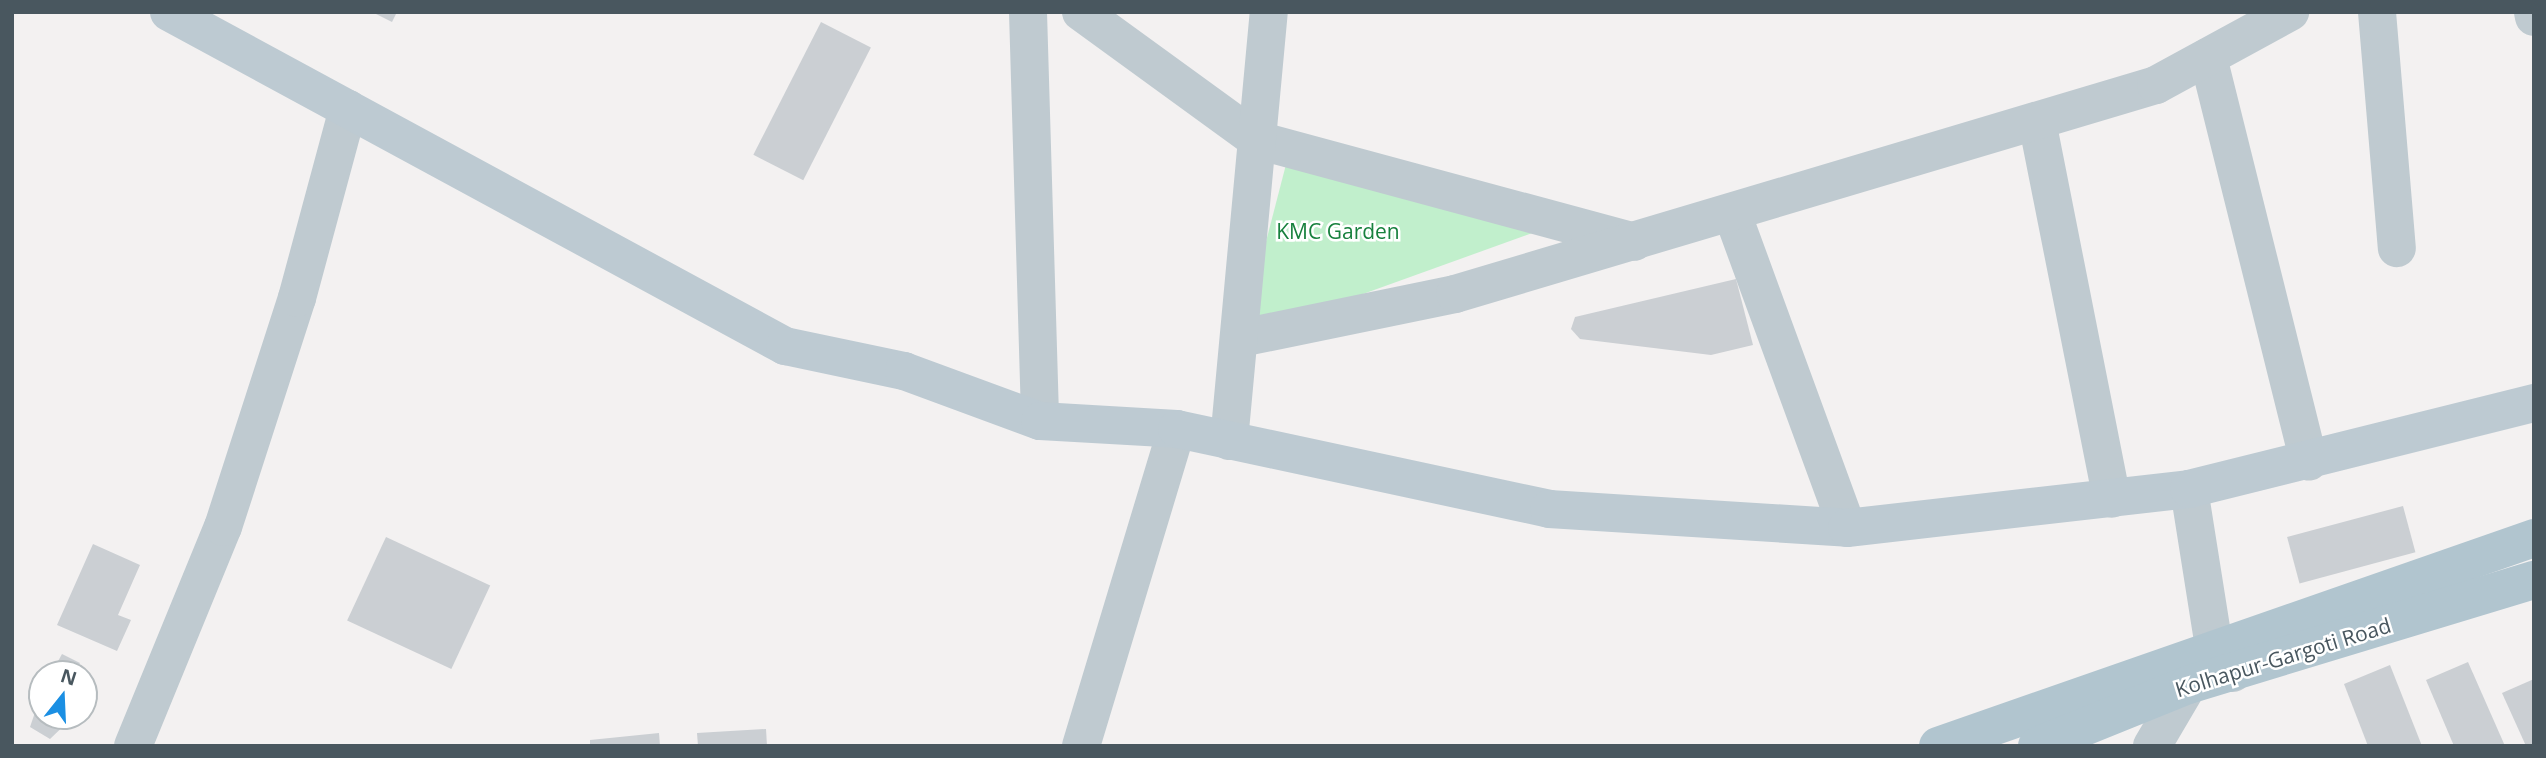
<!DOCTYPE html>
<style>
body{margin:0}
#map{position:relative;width:2546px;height:758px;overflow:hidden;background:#f3f1f1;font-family:"Open Sans",sans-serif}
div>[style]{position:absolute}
.green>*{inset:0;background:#c1efcc}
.building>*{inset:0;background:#cbcfd3;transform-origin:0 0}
.minor>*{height:38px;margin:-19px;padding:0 19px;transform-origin:19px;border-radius:19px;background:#bfcad0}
.tertiary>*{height:38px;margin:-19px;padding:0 19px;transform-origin:19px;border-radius:19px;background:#bfcad0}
.secondary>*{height:38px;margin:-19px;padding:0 19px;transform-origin:19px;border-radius:19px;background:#bdcad2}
.primary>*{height:38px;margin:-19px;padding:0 19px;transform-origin:19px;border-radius:19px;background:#b1c5cf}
span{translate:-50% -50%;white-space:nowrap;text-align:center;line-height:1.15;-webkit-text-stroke:5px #fff;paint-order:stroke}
.park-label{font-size:21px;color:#18813e}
.street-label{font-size:21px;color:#49575f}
.frame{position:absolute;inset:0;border:14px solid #49575f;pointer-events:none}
.north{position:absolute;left:28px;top:660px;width:70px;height:70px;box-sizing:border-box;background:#fff;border:2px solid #b6bcbf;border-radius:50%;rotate:18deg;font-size:19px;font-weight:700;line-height:28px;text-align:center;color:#49575f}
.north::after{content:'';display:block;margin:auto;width:24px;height:32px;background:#1b8fe3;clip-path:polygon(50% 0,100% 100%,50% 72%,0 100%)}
</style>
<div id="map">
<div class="green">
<i style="clip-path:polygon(1290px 149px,1560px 223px,1241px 338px)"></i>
</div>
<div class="building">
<i style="clip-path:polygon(372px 12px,397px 12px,392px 22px)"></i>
<i style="left:821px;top:22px;width:56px;height:149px;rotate:27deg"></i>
<i style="clip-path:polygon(1736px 279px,1753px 345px,1711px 355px,1580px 339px,1571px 329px,1575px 317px)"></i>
<i style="left:2403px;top:506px;width:48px;height:120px;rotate:75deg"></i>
<i style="left:386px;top:537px;width:115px;height:92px;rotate:25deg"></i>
<i style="clip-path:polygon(93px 544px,140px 565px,118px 615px,131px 620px,117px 651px,57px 625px)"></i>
<i style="clip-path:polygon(62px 654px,80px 663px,74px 674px,51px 674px)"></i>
<i style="clip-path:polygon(2468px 662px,2505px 746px,2454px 746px,2426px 680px)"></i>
<i style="clip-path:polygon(2390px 665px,2422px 746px,2368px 746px,2344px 684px)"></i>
<i style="clip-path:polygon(2534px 679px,2534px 746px,2526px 746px,2502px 693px)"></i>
<i style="clip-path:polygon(42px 692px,42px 716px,74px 716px,50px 739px,30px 727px)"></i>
<i style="clip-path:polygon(766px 729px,767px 746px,698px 746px,697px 733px)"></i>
<i style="clip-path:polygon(659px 733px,660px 746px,590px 746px,590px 740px)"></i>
</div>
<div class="minor">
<i style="left:1028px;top:12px;width:409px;rotate:88.3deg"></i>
<i style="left:1081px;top:12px;width:218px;rotate:36deg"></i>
<i style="left:1257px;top:140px;width:391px;rotate:15.1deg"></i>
<i style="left:2377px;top:12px;width:237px;rotate:85.2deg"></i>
<i style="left:2533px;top:12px;width:5px;rotate:79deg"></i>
<i style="left:2208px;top:57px;width:417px;rotate:76deg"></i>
<i style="left:2037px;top:121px;width:385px;rotate:78.8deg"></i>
<i style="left:1732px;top:213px;width:335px;rotate:69.9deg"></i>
<i style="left:1241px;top:338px;width:218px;rotate:-11.6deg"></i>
<i style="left:1455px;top:294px;width:731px;rotate:-16.6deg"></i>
<i style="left:2156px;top:85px;width:153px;rotate:-28.6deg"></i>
<i style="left:1229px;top:441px;width:431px;rotate:-84.7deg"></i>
<i style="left:2189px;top:489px;width:159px;rotate:81deg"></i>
<i style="left:2214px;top:646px;width:33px;rotate:55deg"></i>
<i style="left:1081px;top:746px;width:331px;rotate:-73.2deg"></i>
<i style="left:2152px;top:746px;width:71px;rotate:-59.5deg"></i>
</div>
<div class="tertiary">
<i style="left:133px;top:746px;width:237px;rotate:-67.7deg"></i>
<i style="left:223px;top:527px;width:241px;rotate:-72.1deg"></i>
<i style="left:297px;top:298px;width:196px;rotate:-74.9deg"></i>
</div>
<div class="secondary">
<i style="left:169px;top:12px;width:701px;rotate:28.47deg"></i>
<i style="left:785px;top:346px;width:122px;rotate:11.9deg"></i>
<i style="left:904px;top:371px;width:145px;rotate:20.2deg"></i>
<i style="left:1040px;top:421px;width:137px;rotate:3.3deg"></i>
<i style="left:1177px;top:429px;width:381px;rotate:12.1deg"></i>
<i style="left:1549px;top:509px;width:299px;rotate:3.6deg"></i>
<i style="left:1847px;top:528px;width:344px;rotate:-6.5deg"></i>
<i style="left:2189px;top:489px;width:356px;rotate:-14deg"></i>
</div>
<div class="primary">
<i style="left:1938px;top:746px;width:631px;rotate:-19.24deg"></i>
<i style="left:2037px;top:746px;width:163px;rotate:-22deg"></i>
<i style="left:2188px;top:685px;width:362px;rotate:-16.9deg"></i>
</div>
<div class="park-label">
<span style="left:1338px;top:231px">KMC Garden</span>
</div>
<div class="street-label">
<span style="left:2283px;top:657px;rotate:-17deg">Kolhapur-Gargoti Road</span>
</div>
<div class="frame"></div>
<div class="north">N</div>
</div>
